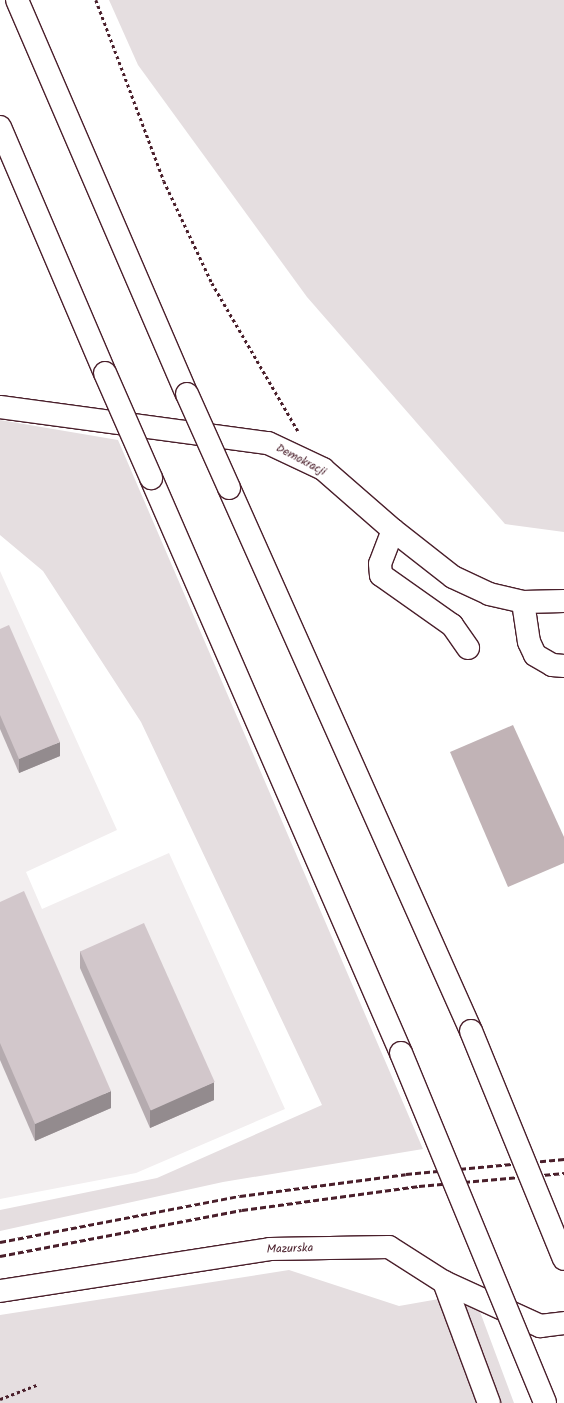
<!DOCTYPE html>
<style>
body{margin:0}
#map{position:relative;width:564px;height:1403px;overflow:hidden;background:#fff;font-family:Kalam,sans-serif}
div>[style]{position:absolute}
.built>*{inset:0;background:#f2eeef}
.green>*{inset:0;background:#e5dee0}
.water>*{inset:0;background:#c1b3b6}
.path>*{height:2.5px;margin-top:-1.25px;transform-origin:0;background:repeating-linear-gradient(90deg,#4a1f2b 0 3px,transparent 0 6px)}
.roads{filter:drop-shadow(1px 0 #4a1f2b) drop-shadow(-1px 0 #4a1f2b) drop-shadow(0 1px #4a1f2b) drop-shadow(0 -1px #4a1f2b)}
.minor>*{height:22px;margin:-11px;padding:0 11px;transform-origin:11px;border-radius:11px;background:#fff}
.highway>*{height:22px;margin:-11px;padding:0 11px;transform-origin:11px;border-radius:11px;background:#fff}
.rail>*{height:3px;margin-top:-1.5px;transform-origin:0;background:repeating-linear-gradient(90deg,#4a1f2b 0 6px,transparent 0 9px)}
.bridges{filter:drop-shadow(1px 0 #4a1f2b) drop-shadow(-1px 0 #4a1f2b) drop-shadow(0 1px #4a1f2b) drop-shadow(0 -1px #4a1f2b)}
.highway-bridge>*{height:22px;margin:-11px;padding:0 11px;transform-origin:11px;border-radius:11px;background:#fff}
.wall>*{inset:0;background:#b5abaf}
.shaded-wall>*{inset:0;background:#938b8e}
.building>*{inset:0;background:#d2c7cb;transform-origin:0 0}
span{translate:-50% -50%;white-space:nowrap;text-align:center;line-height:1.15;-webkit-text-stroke:4px #fff;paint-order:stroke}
.street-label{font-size:12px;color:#4a1f2b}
</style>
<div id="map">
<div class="built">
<i style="clip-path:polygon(0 571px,117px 830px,26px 872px,42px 909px,169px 853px,285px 1109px,136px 1173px,0 1199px)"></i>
</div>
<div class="green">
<i style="clip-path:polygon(109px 0,564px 0,564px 532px,505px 524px,307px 297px,138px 65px)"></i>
<i style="clip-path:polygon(0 420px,118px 440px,423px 1149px,223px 1182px,0 1231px,0 1210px,157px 1178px,322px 1105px,141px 722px,43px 571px,0 535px)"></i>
<i style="clip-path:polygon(289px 1270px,399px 1306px,473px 1293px,514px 1403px,0 1403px,0 1315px)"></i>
</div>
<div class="water">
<i style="clip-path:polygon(513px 725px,564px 837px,564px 863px,508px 887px,450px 752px)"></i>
</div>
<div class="path">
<i style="left:96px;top:0;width:193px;rotate:69.4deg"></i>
<i style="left:164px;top:181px;width:113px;rotate:64.8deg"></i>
<i style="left:212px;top:283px;width:171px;rotate:59.8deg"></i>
<i style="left:0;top:1399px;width:40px;rotate:-21deg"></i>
</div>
<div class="roads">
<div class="minor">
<i style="left:0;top:407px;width:270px;rotate:7.7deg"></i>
<i style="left:268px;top:443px;width:61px;rotate:25.3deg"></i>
<i style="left:323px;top:469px;width:93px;rotate:41.1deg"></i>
<i style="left:393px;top:530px;width:76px;rotate:38.1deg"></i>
<i style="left:453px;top:577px;width:40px;rotate:25deg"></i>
<i style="left:489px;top:594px;width:35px;rotate:13deg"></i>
<i style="left:523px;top:602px;width:40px;rotate:81.5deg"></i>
<i style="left:529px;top:642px;width:14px;rotate:65deg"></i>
<i style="left:535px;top:655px;width:20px;rotate:30deg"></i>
<i style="left:552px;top:665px;width:12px;rotate:5deg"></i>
<i style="left:393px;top:530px;width:36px;rotate:111deg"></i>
<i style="left:380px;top:564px;width:11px;rotate:85deg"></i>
<i style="left:381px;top:575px;width:87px;rotate:35.2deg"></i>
<i style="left:452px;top:625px;width:28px;rotate:55deg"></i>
<i style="left:523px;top:602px;width:41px;rotate:-1.4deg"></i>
<i style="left:444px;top:1282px;width:129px;rotate:69.6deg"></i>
<i style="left:0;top:1291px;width:273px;rotate:-8.8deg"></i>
<i style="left:270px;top:1249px;width:119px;rotate:-1deg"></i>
<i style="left:389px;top:1247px;width:65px;rotate:32.5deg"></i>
<i style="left:444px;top:1282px;width:106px;rotate:24.6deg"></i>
<i style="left:540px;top:1326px;width:24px;rotate:-7deg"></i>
</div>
<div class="highway">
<i style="left:17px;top:0;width:429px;rotate:66.7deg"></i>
<i style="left:0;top:127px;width:267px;rotate:66.9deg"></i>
<i style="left:151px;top:478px;width:627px;rotate:66.5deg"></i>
<i style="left:229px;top:488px;width:594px;rotate:65.98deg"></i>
</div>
</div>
<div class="rail">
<i style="left:0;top:1242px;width:244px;rotate:-10.9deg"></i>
<i style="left:240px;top:1196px;width:167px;rotate:-7.5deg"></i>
<i style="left:406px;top:1174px;width:159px;rotate:-5.4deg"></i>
<i style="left:0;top:1256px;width:246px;rotate:-10.8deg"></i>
<i style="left:242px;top:1210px;width:179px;rotate:-7.7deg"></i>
<i style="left:419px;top:1186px;width:146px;rotate:-5.1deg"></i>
</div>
<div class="bridges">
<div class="highway-bridge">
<i style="left:105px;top:373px;width:115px;rotate:66.3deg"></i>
<i style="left:187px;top:394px;width:103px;rotate:65.9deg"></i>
<i style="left:471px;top:1031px;width:246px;rotate:67.8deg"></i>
<i style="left:401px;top:1053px;width:378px;rotate:67.6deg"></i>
</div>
</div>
<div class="wall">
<i style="clip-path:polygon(0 629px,60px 756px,19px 773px,0 729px)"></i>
<i style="clip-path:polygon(0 902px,111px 1108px,35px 1141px,0 1060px)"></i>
<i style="clip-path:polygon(80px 951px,214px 1100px,150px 1128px,80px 968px)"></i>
</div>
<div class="shaded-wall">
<i style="clip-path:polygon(60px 742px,60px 756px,19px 773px,19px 759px)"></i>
<i style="clip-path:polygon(214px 1082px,214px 1100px,150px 1128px,150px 1110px)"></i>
<i style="clip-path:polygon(111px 1091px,111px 1108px,35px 1141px,35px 1124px)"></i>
</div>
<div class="building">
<i style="clip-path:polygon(9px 625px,60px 742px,19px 759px,0 715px,0 629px)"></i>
<i style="clip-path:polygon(24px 891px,111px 1091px,35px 1124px,0 1043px,0 902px)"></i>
<i style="left:144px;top:923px;width:174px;height:70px;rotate:66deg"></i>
</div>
<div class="street-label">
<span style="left:301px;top:460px;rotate:28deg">Demokracji</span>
<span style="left:290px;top:1249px;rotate:-2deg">Mazurska</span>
</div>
</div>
